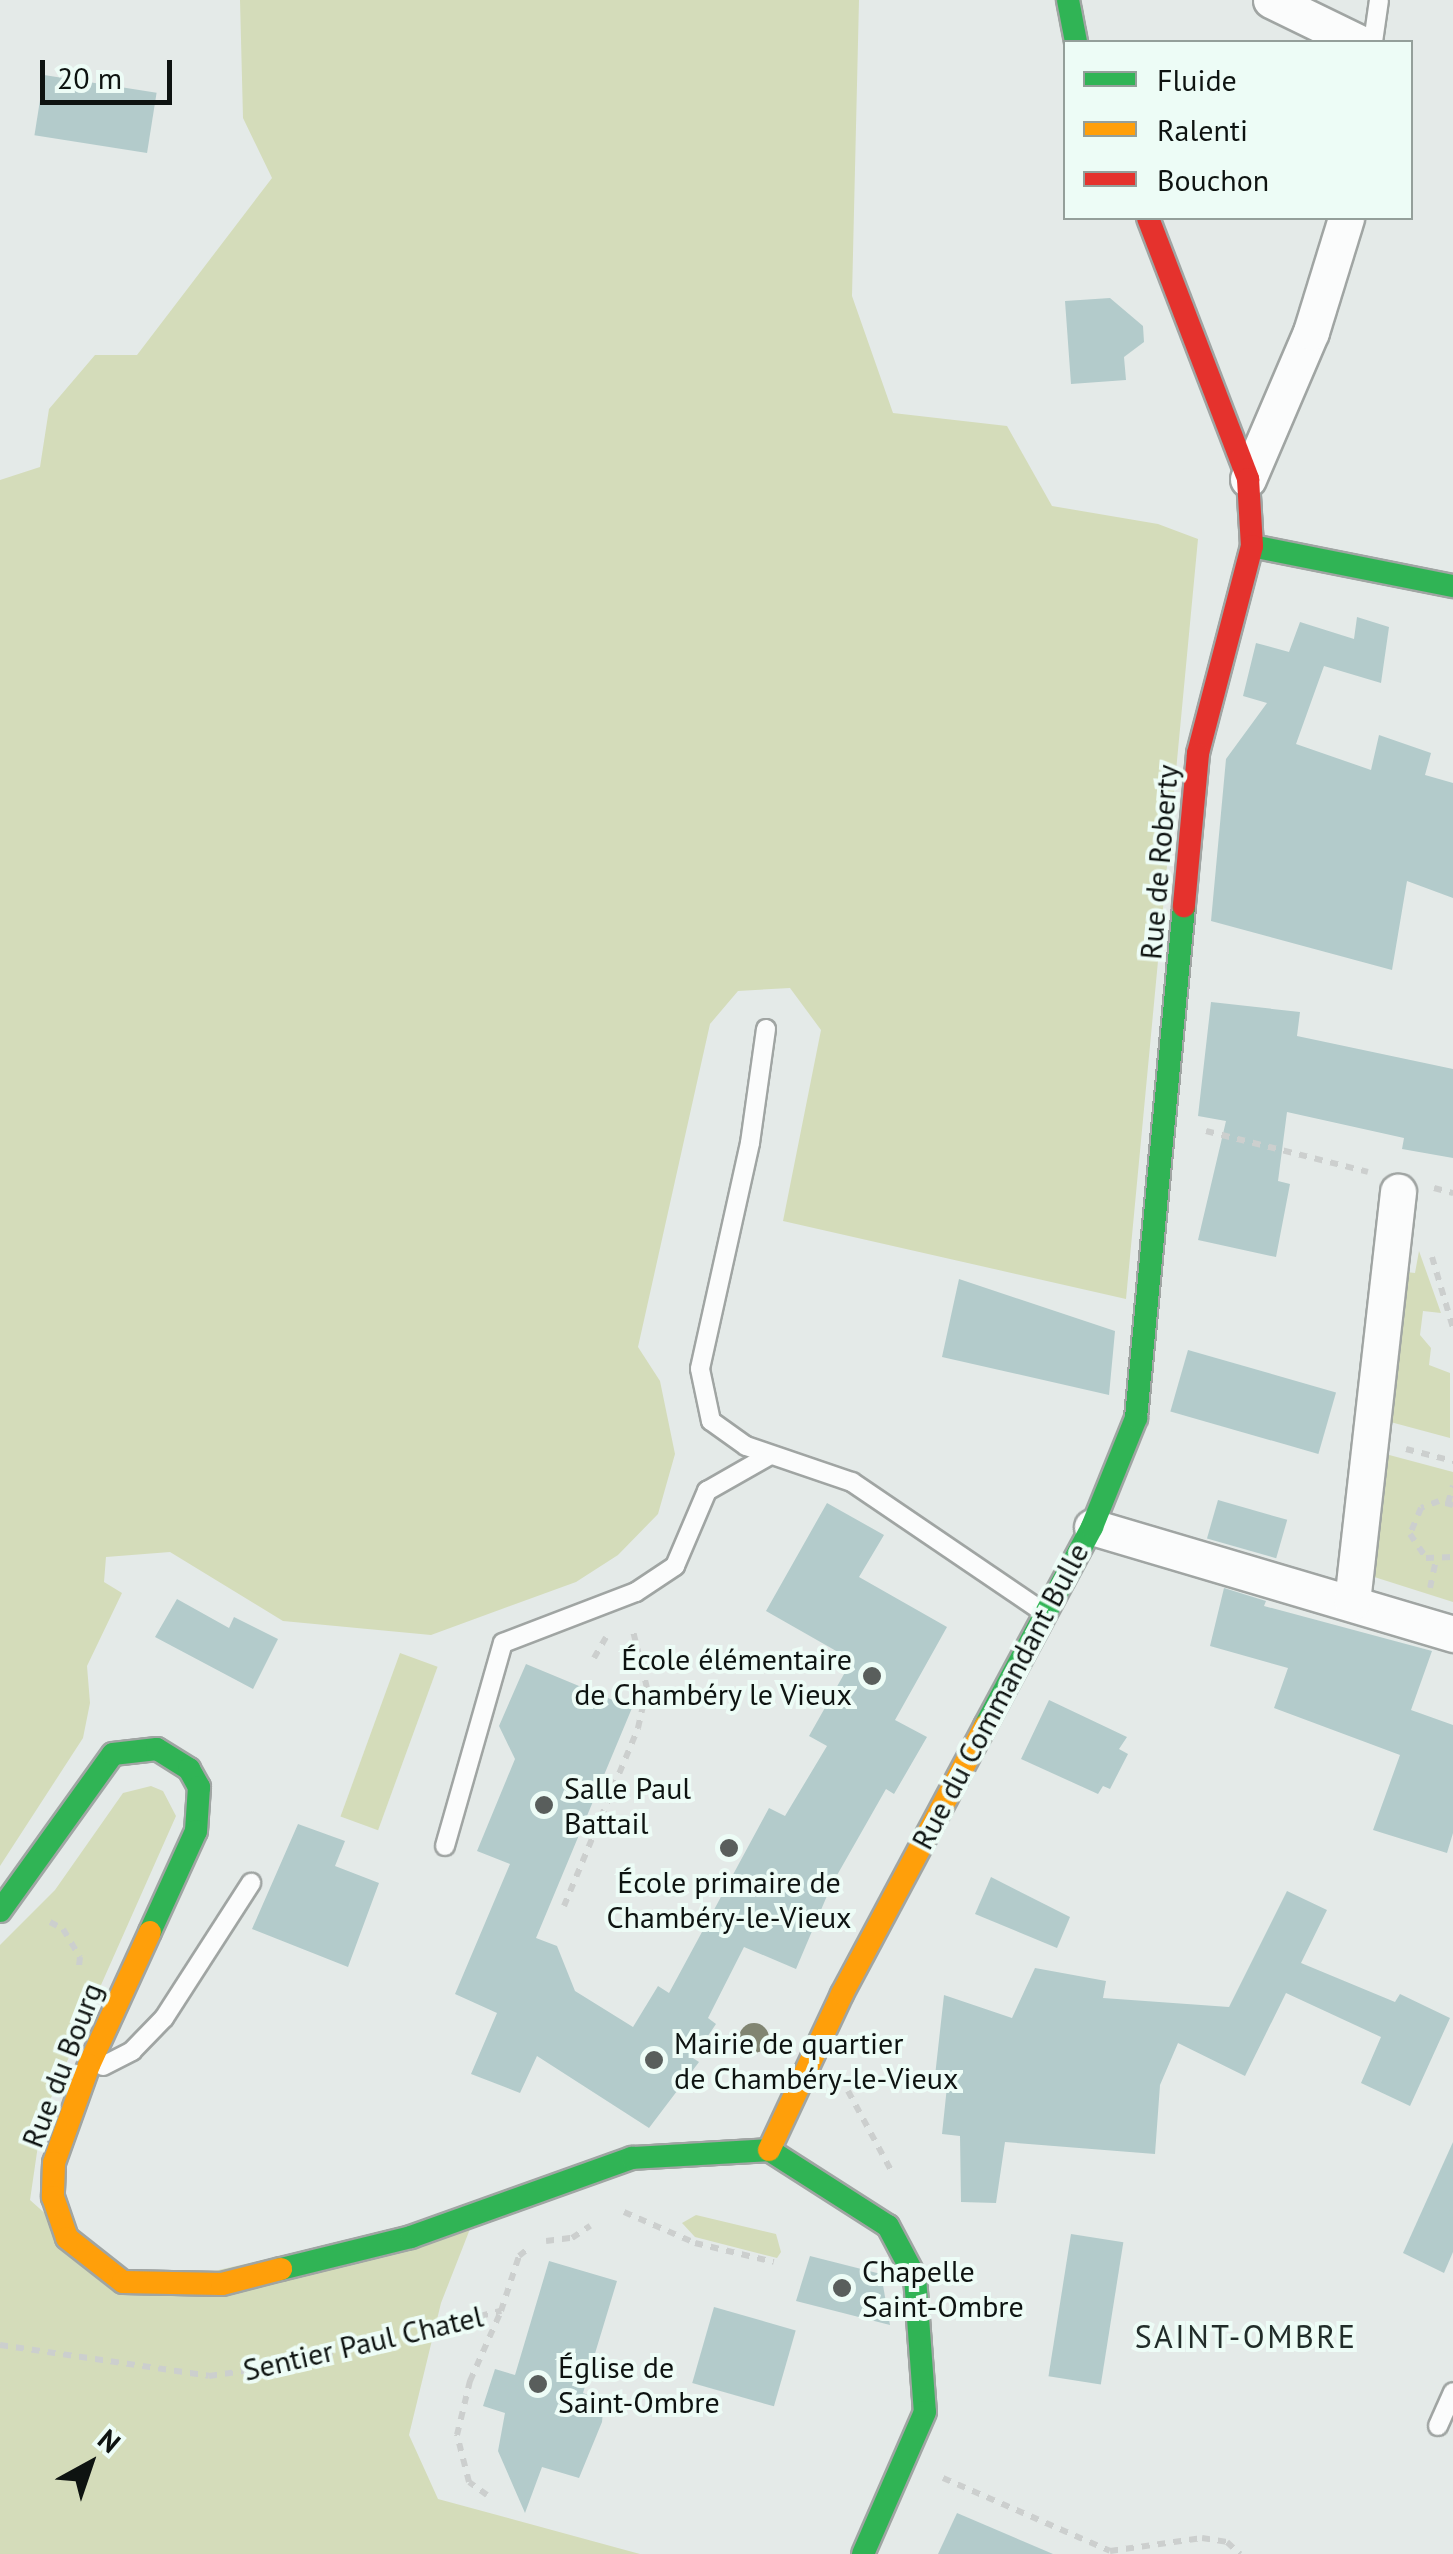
<!DOCTYPE html>
<meta charset="utf-8">
<style>
body{margin:0}
#map{position:relative;width:1453px;height:2554px;overflow:hidden;background:#e4eae8;font-family:"PT Sans",sans-serif}
div>[style]{position:absolute}
.green>*{inset:0;background:#d4dcba;transform-origin:0 0}
.building>*{inset:0;background:#b3cbcb;transform-origin:0 0}
.path>*{height:6px;margin-top:-3px;transform-origin:0;background:repeating-linear-gradient(90deg,#cccfce 0 8px,transparent 0 16px)}
.roads{filter:drop-shadow(2px 0 #a0a5a3) drop-shadow(-2px 0 #a0a5a3) drop-shadow(0 2px #a0a5a3) drop-shadow(0 -2px #a0a5a3)}
.lane>*{height:18px;margin:-9px;padding:0 9px;transform-origin:9px;border-radius:9px;background:#fbfcfc}
.street>*{height:35px;margin:-17.5px;padding:0 17.5px;transform-origin:17.5px;border-radius:17.5px;background:#fbfcfc}
.fast>*{height:22px;margin:-11px;padding:0 11px;transform-origin:11px;border-radius:11px;background:#30b455}
.slow>*{height:22px;margin:-11px;padding:0 11px;transform-origin:11px;border-radius:11px;background:#ff9f0a}
.jam>*{height:22px;margin:-11px;padding:0 11px;transform-origin:11px;border-radius:11px;background:#e5322d}
.trees>*{width:30px;height:30px;margin:-15px;border-radius:50%;background:#818572}
.dots>*{width:28px;height:28px;translate:-50% -50%;box-sizing:border-box;border:5px solid #edfcf6;border-radius:50%}
span{translate:-50% -50%;white-space:nowrap;text-align:center;line-height:1.15;-webkit-text-stroke:8px #edfcf6;paint-order:stroke}
.street-label{font-size:30px;color:#0e1311}
.poi-label{font-size:30px;color:#0e1311}
.right{translate:-100% -50%;text-align:right}
.left{translate:0 -50%;text-align:left}
.neighbourhood-label{font-size:32px;color:#212c29;letter-spacing:2.5px}
.legend{position:absolute;left:1063px;top:40px;width:350px;height:180px;box-sizing:border-box;background:#edfcf6;border:2px solid #949f9a;margin:0;padding:12px 18px;list-style:none;font-size:30px;color:#0e1311}
.legend li{display:flex;align-items:center;gap:20px;height:50px}
.legend b{width:50px;border:2px solid #949f9a}
.north{position:absolute;left:40px;top:2414px;width:100px;height:100px;-webkit-text-stroke:8px #edfcf6;paint-order:stroke;rotate:40deg;font-size:28px;font-weight:700;line-height:40px;text-align:center;color:#0e1311}
.north::after{content:'';display:block;margin:auto;width:35px;height:45px;background:#0e1311;clip-path:polygon(50% 0,100% 100%,50% 72%,0 100%)}
.scale{position:absolute;left:40px;top:60px;width:132px;height:45px;box-sizing:border-box;border:5px solid #0e1311;border-top:0;padding-left:12px;font-size:30px;line-height:35px;white-space:nowrap;color:#0e1311;-webkit-text-stroke:8px #edfcf6;paint-order:stroke}
</style>
<div id="map">
<div class="green">
<i style="clip-path:polygon(240px 0,859px 0,852px 296px,893px 413px,1007px 426px,1052px 506px,1158px 524px,1198px 539px,1126px 1299px,783px 1221px,821px 1030px,790px 988px,738px 991px,710px 1024px,638px 1347px,660px 1381px,675px 1454px,658px 1514px,618px 1555px,576px 1582px,431px 1635px,283px 1621px,170px 1552px,106px 1557px,104px 1582px,122px 1593px,87px 1666px,90px 1703px,83px 1738px,0 1866px,0 480px,40px 467px,49px 409px,95px 355px,137px 355px,272px 178px,243px 118px)"></i>
<i style="clip-path:polygon(1419px 1251px,1441px 1313px,1423px 1311px,1420px 1335px,1431px 1348px,1429px 1365px,1450px 1373px,1450px 1438px,1383px 1420px,1397px 1271px,1415px 1273px)"></i>
<i style="clip-path:polygon(1378px 1452px,1453px 1472px,1453px 1602px,1368px 1575px)"></i>
<i style="left:400px;top:1653px;width:40px;height:174px;rotate:20deg"></i>
<i style="clip-path:polygon(151px 1786px,163px 1791px,176px 1816px,42px 2118px,30px 2200px,131px 2290px,477px 2211px,441px 2303px,409px 2435px,438px 2499px,640px 2554px,0 2554px,0 1945px,55px 1890px,123px 1793px)"></i>
<i style="clip-path:polygon(696px 2215px,776px 2234px,781px 2252px,777px 2258px,695px 2237px,682px 2223px)"></i>
</div>
<div class="building">
<i style="left:44px;top:75px;width:114px;height:61px;rotate:9deg"></i>
<i style="clip-path:polygon(1110px 298px,1143px 326px,1144px 342px,1124px 357px,1126px 380px,1071px 384px,1065px 301px)"></i>
<i style="clip-path:polygon(1357px 617px,1389px 627px,1381px 683px,1324px 666px,1296px 744px,1371px 770px,1379px 735px,1431px 753px,1425px 775px,1453px 783px,1453px 898px,1407px 881px,1392px 970px,1211px 921px,1226px 759px,1267px 703px,1243px 696px,1256px 643px,1289px 652px,1300px 622px,1354px 639px)"></i>
<i style="clip-path:polygon(1211px 1002px,1300px 1012px,1297px 1036px,1453px 1069px,1453px 1158px,1402px 1149px,1404px 1138px,1287px 1112px,1278px 1181px,1290px 1184px,1276px 1257px,1198px 1240px,1226px 1121px,1198px 1116px)"></i>
<i style="clip-path:polygon(959px 1279px,1115px 1331px,1109px 1395px,942px 1357px)"></i>
<i style="left:1188px;top:1350px;width:154px;height:64px;rotate:16deg"></i>
<i style="left:1218px;top:1500px;width:72px;height:40px;rotate:16deg"></i>
<i style="clip-path:polygon(827px 1503px,884px 1535px,859px 1577px,947px 1627px,895px 1720px,927px 1737px,894px 1794px,886px 1789px,832px 1884px,796px 1969px,744px 1947px,708px 2018px,716px 2024px,693px 2058px,699px 2062px,649px 2128px,537px 2056px,520px 2093px,471px 2074px,497px 2013px,455px 1994px,510px 1864px,477px 1851px,515px 1759px,499px 1726px,526px 1664px,632px 1708px,536px 1938px,557px 1946px,575px 1991px,633px 2027px,658px 1986px,669px 1993px,769px 1808px,785px 1816px,827px 1746px,809px 1736px,852px 1660px,766px 1611px)"></i>
<i style="clip-path:polygon(1224px 1588px,1266px 1601px,1264px 1606px,1432px 1651px,1411px 1710px,1453px 1725px,1453px 1833px,1447px 1853px,1373px 1830px,1400px 1755px,1274px 1708px,1288px 1668px,1210px 1646px)"></i>
<i style="clip-path:polygon(177px 1599px,229px 1628px,234px 1617px,278px 1639px,253px 1689px,155px 1637px)"></i>
<i style="clip-path:polygon(1049px 1700px,1127px 1737px,1119px 1749px,1128px 1754px,1110px 1789px,1103px 1786px,1098px 1794px,1021px 1759px)"></i>
<i style="clip-path:polygon(298px 1824px,345px 1841px,335px 1866px,379px 1883px,348px 1967px,252px 1929px)"></i>
<i style="clip-path:polygon(991px 1877px,1070px 1917px,1057px 1948px,975px 1914px)"></i>
<i style="clip-path:polygon(1287px 1891px,1327px 1910px,1301px 1963px,1395px 2002px,1400px 1994px,1450px 2018px,1410px 2106px,1361px 2083px,1381px 2037px,1286px 1993px,1245px 2076px,1178px 2043px,1160px 2085px,1155px 2154px,1005px 2142px,996px 2203px,961px 2202px,960px 2136px,942px 2134px,948px 2077px,935px 2076px,944px 1995px,1012px 2018px,1035px 1968px,1106px 1981px,1103px 1998px,1229px 2007px)"></i>
<i style="clip-path:polygon(1453px 2142px,1453px 2252px,1444px 2273px,1403px 2253px)"></i>
<i style="left:1071px;top:2234px;width:53px;height:144px;rotate:9deg"></i>
<i style="clip-path:polygon(810px 2256px,881px 2274px,890px 2325px,796px 2301px)"></i>
<i style="clip-path:polygon(549px 2261px,617px 2281px,583px 2393px,604px 2401px,602px 2422px,579px 2478px,542px 2467px,525px 2513px,498px 2451px,505px 2413px,483px 2406px,495px 2369px,515px 2375px)"></i>
<i style="left:714px;top:2307px;width:85px;height:79px;rotate:16deg"></i>
<i style="clip-path:polygon(957px 2513px,1053px 2554px,938px 2554px)"></i>
</div>
<div class="path">
<i style="left:1206px;top:1131px;width:167px;rotate:14.2deg"></i>
<i style="left:1434px;top:1188px;width:20px;rotate:15deg"></i>
<i style="left:1432px;top:1257px;width:74px;rotate:73.5deg"></i>
<i style="left:1406px;top:1449px;width:49px;rotate:14.3deg"></i>
<i style="left:1448px;top:1503px;width:18px;rotate:-74deg"></i>
<i style="left:1453px;top:1505px;width:15px;rotate:-164deg"></i>
<i style="left:1439px;top:1501px;width:19px;rotate:159deg"></i>
<i style="left:1421px;top:1508px;width:28px;rotate:113deg"></i>
<i style="left:1410px;top:1534px;width:29px;rotate:56deg"></i>
<i style="left:1426px;top:1558px;width:27px;rotate:-2deg"></i>
<i style="left:1430px;top:1588px;width:29px;rotate:-78deg"></i>
<i style="left:594px;top:1658px;width:24px;rotate:-60deg"></i>
<i style="left:564px;top:1906px;width:193px;rotate:-67.4deg"></i>
<i style="left:638px;top:1728px;width:41px;rotate:-77.3deg"></i>
<i style="left:647px;top:1688px;width:63px;rotate:-103.8deg"></i>
<i style="left:50px;top:1922px;width:15px;rotate:28deg"></i>
<i style="left:63px;top:1929px;width:33px;rotate:59deg"></i>
<i style="left:80px;top:1957px;width:10px;rotate:96deg"></i>
<i style="left:848px;top:2091px;width:92px;rotate:61.5deg"></i>
<i style="left:624px;top:2212px;width:77px;rotate:23.6deg"></i>
<i style="left:695px;top:2243px;width:81px;rotate:13.5deg"></i>
<i style="left:546px;top:2241px;width:26px;rotate:-7deg"></i>
<i style="left:572px;top:2238px;width:22px;rotate:-34deg"></i>
<i style="left:0;top:2345px;width:211px;rotate:8.4deg"></i>
<i style="left:209px;top:2376px;width:70px;rotate:-8.2deg"></i>
<i style="left:278px;top:2366px;width:230px;rotate:-13.9deg"></i>
<i style="left:501px;top:2311px;width:58px;rotate:-71.9deg"></i>
<i style="left:519px;top:2256px;width:14px;rotate:-39deg"></i>
<i style="left:943px;top:2478px;width:182px;rotate:23.6deg"></i>
<i style="left:1110px;top:2551px;width:93px;rotate:-8deg"></i>
<i style="left:1202px;top:2538px;width:25px;rotate:9deg"></i>
<i style="left:1227px;top:2542px;width:18px;rotate:43deg"></i>
<i style="left:487px;top:2495px;width:22px;rotate:-144deg"></i>
<i style="left:469px;top:2482px;width:49px;rotate:-104.3deg"></i>
<i style="left:457px;top:2435px;width:56px;rotate:-76.5deg"></i>
<i style="left:470px;top:2381px;width:77px;rotate:-66.1deg"></i>
</div>
<div class="roads">
<div class="lane">
<i style="left:1373px;top:42px;width:42px;rotate:-81.9deg"></i>
<i style="left:766px;top:1029px;width:115px;rotate:98deg"></i>
<i style="left:750px;top:1143px;width:231px;rotate:102.5deg"></i>
<i style="left:700px;top:1369px;width:53px;rotate:78.1deg"></i>
<i style="left:711px;top:1421px;width:43px;rotate:35.5deg"></i>
<i style="left:746px;top:1446px;width:112px;rotate:18.8deg"></i>
<i style="left:852px;top:1482px;width:230px;rotate:34.2deg"></i>
<i style="left:445px;top:1846px;width:211px;rotate:-74.1deg"></i>
<i style="left:503px;top:1643px;width:142px;rotate:-21deg"></i>
<i style="left:636px;top:1592px;width:47px;rotate:-33.7deg"></i>
<i style="left:675px;top:1566px;width:82px;rotate:-66.9deg"></i>
<i style="left:707px;top:1491px;width:73px;rotate:-29.7deg"></i>
<i style="left:103px;top:2066px;width:33px;rotate:-27deg"></i>
<i style="left:132px;top:2051px;width:46px;rotate:-45.9deg"></i>
<i style="left:164px;top:2018px;width:161px;rotate:-57.2deg"></i>
<i style="left:1438px;top:2426px;width:37px;rotate:-66deg"></i>
</div>
<div class="street">
<i style="left:1271px;top:0;width:96px;rotate:26deg"></i>
<i style="left:1248px;top:479px;width:160px;rotate:-66.8deg"></i>
<i style="left:1311px;top:332px;width:119px;rotate:-72.9deg"></i>
<i style="left:1092px;top:1527px;width:377px;rotate:16.5deg"></i>
<i style="left:1352px;top:1602px;width:413px;rotate:-83.6deg"></i>
</div>
<div class="fast">
<i style="left:1068px;top:0;width:43px;rotate:79.2deg"></i>
<i style="left:1252px;top:546px;width:205px;rotate:11.3deg"></i>
<i style="left:985px;top:1726px;width:226px;rotate:-61.7deg"></i>
<i style="left:1092px;top:1527px;width:118px;rotate:-68deg"></i>
<i style="left:1136px;top:1418px;width:514px;rotate:-84.64deg"></i>
<i style="left:0;top:1911px;width:193px;rotate:-54.3deg"></i>
<i style="left:113px;top:1754px;width:44px;rotate:-6.5deg"></i>
<i style="left:157px;top:1749px;width:38px;rotate:32deg"></i>
<i style="left:189px;top:1769px;width:21px;rotate:61deg"></i>
<i style="left:199px;top:1787px;width:44px;rotate:93.9deg"></i>
<i style="left:196px;top:1831px;width:111px;rotate:114.5deg"></i>
<i style="left:769px;top:2150px;width:141px;rotate:32.6deg"></i>
<i style="left:888px;top:2226px;width:58px;rotate:62.1deg"></i>
<i style="left:915px;top:2277px;width:135px;rotate:85.8deg"></i>
<i style="left:925px;top:2412px;width:155px;rotate:113.6deg"></i>
<i style="left:281px;top:2269px;width:134px;rotate:-13.8deg"></i>
<i style="left:411px;top:2237px;width:235px;rotate:-19.7deg"></i>
<i style="left:632px;top:2158px;width:137px;rotate:-3.3deg"></i>
</div>
<div class="slow">
<i style="left:150px;top:1932px;width:146px;rotate:114.6deg"></i>
<i style="left:89px;top:2065px;width:104px;rotate:109.7deg"></i>
<i style="left:54px;top:2163px;width:34px;rotate:92deg"></i>
<i style="left:53px;top:2197px;width:43px;rotate:71.1deg"></i>
<i style="left:67px;top:2238px;width:71px;rotate:38.2deg"></i>
<i style="left:123px;top:2282px;width:99px;rotate:1.2deg"></i>
<i style="left:222px;top:2284px;width:61px;rotate:-14.3deg"></i>
<i style="left:769px;top:2150px;width:172px;rotate:-64.9deg"></i>
<i style="left:842px;top:1994px;width:304px;rotate:-61.9deg"></i>
</div>
<div class="jam">
<i style="left:1148px;top:218px;width:280px;rotate:69deg"></i>
<i style="left:1248px;top:479px;width:67px;rotate:86.6deg"></i>
<i style="left:1252px;top:546px;width:215px;rotate:104.6deg"></i>
<i style="left:1198px;top:754px;width:153px;rotate:95.3deg"></i>
</div>
</div>
<div class="trees">
<i style="left:754px;top:2038px"></i>
</div>
<div class="dots">
<i style="left:872px;top:1676px;background:#595e5c"></i>
<i style="left:544px;top:1805px;background:#595e5c"></i>
<i style="left:729px;top:1848px;background:#595e5c"></i>
<i style="left:654px;top:2060px;background:#595e5c"></i>
<i style="left:842px;top:2288px;background:#595e5c"></i>
<i style="left:538px;top:2384px;background:#595e5c"></i>
</div>
<div class="street-label">
<span style="left:1159px;top:862px;rotate:-85deg">Rue de Roberty</span>
<span style="left:1000px;top:1696px;rotate:-62deg">Rue du Commandant Bulle</span>
<span style="left:62px;top:2065px;rotate:-69deg">Rue du Bourg</span>
<span style="left:363px;top:2343px;rotate:-13deg">Sentier Paul Chatel</span>
</div>
<div class="poi-label">
<span class="right" style="left:852px;top:1676px">École élémentaire<br>de Chambéry le Vieux</span>
<span class="left" style="left:564px;top:1805px">Salle Paul<br>Battail</span>
<span style="left:729px;top:1899px">École primaire de<br>Chambéry-le-Vieux</span>
<span class="left" style="left:674px;top:2060px">Mairie de quartier<br>de Chambéry-le-Vieux</span>
<span class="left" style="left:862px;top:2288px">Chapelle<br>Saint-Ombre</span>
<span class="left" style="left:558px;top:2384px">Église de<br>Saint-Ombre</span>
</div>
<div class="neighbourhood-label">
<span style="left:1246px;top:2336px">SAINT-OMBRE</span>
</div>
<ul class="legend">
<li><b style="height:12px;background:#30b455"></b>Fluide</li>
<li><b style="height:12px;background:#ff9f0a"></b>Ralenti</li>
<li><b style="height:12px;background:#e5322d"></b>Bouchon</li>
</ul>
<div class="north">N</div>
<div class="scale">20 m</div>
</div>
